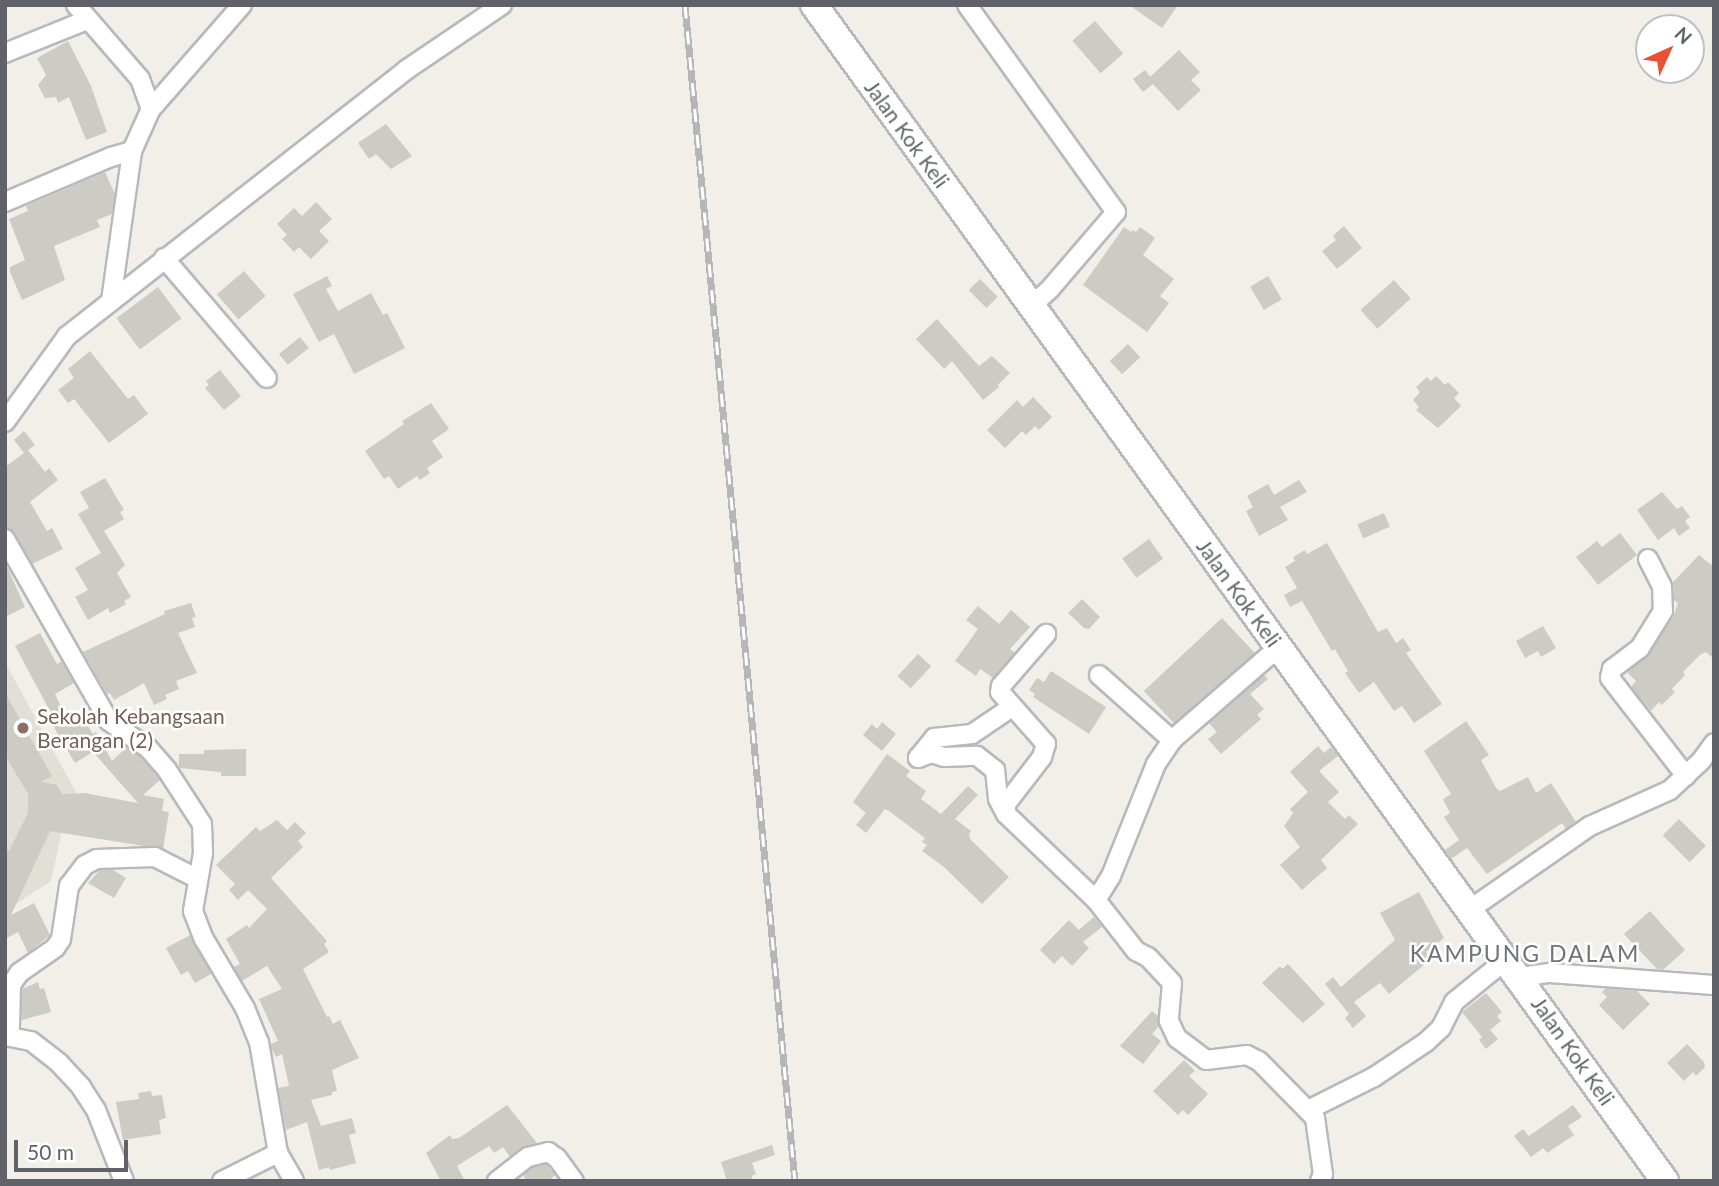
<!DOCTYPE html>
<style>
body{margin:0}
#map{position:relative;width:1719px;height:1186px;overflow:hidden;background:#f1efe8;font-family:Lato,sans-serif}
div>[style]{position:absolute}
.education>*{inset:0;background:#e1dfd6}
.building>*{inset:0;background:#cccbc4;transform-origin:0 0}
.roads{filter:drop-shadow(2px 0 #b8b9be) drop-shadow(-2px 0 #b8b9be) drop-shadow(0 2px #b8b9be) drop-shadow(0 -2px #b8b9be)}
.street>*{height:18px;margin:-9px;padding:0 9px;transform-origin:9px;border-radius:9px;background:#fff}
.secondary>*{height:26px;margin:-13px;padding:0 13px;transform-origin:13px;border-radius:13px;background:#fff}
.rail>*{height:7px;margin-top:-3.5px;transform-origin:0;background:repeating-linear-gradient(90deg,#fff 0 13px,#b6b6b8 0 26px);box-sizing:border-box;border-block:2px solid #b6b6b8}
.dots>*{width:19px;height:19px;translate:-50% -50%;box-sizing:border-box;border:4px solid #fff;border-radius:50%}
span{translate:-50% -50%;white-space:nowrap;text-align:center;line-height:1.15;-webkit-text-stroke:5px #fff;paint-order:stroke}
.street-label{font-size:21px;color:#5f6268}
.education-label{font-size:21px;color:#785e54}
.left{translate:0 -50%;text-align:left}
.neighbourhood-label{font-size:23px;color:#70747a;letter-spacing:2px}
.frame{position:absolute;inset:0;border:7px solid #5f6268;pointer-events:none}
.north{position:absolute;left:1635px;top:14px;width:70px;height:70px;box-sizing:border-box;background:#fff;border:2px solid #bfc0c3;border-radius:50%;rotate:45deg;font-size:19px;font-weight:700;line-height:28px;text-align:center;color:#5f6268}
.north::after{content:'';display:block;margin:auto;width:24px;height:32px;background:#e95135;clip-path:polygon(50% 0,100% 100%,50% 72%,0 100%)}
.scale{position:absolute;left:14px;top:1140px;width:114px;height:32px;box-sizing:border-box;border:4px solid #5f6268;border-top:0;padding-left:9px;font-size:21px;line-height:24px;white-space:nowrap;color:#5f6268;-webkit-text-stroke:5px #fff;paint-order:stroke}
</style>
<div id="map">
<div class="education">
<i style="clip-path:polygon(5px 662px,77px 794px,67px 808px,51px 881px,5px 911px)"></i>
</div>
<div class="building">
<i style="clip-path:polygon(1129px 5px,1178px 5px,1162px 28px)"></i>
<i style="left:1095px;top:21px;width:43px;height:30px;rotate:49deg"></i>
<i style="clip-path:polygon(68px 41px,91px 86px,107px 132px,86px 140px,69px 97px,58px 103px,56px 97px,45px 98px,38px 85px,46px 75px,37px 58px)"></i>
<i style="clip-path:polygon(1179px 50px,1200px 72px,1191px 80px,1201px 90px,1178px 111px,1153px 84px,1143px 92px,1133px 79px,1145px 70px,1150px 77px)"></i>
<i style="clip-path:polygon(386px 124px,412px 156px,391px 169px,376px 154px,369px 159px,358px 143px)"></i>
<i style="clip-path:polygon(105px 172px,115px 194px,112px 214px,97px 220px,100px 227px,54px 246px,65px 280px,22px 300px,10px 272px,10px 267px,25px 260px,9px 219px,28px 211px,26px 206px)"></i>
<i style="clip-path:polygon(316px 202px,332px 219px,319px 231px,329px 241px,311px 259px,299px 247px,294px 252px,282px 239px,287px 235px,277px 224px,294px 208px,302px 216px)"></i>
<i style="clip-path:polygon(1344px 226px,1362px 248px,1337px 269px,1322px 251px,1336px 240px,1333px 236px)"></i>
<i style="clip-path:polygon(1124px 227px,1131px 232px,1132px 230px,1136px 232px,1140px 227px,1155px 238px,1143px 255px,1174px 279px,1160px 296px,1169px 303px,1147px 332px,1083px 285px)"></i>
<i style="left:244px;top:271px;width:33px;height:36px;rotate:49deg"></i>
<i style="clip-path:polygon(327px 276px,332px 286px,326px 289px,338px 311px,371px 293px,383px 315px,387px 313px,405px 348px,354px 374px,334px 334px,319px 342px,293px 294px)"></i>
<i style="left:1268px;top:276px;width:27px;height:21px;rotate:59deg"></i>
<i style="left:980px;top:279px;width:25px;height:16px;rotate:45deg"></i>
<i style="left:1394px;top:280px;width:25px;height:45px;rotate:48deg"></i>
<i style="left:158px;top:287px;width:39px;height:52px;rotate:53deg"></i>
<i style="clip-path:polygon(937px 319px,979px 366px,992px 356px,1010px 373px,998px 385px,999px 387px,983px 400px,952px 361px,944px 369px,916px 339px)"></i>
<i style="left:300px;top:337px;width:14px;height:27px;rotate:51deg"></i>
<i style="left:1128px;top:344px;width:18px;height:25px;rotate:47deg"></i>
<i style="clip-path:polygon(90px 351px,128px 399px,134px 395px,148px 414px,109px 443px,74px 399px,68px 403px,58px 390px,74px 378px,68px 369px)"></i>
<i style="clip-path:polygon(220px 370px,241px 396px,224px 410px,205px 388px,209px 385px,206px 381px)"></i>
<i style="clip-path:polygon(1436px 376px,1445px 385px,1448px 382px,1459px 393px,1454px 398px,1461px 406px,1438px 428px,1416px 410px,1419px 407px,1413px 400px,1420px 392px,1416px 387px,1427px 377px,1431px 381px)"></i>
<i style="clip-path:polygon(1033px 397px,1052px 417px,1039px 430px,1035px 426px,1026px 435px,1022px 431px,1005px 448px,987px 430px,1017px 400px,1023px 407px)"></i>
<i style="clip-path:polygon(431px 403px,449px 429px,432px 441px,443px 457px,427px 468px,430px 473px,420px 480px,417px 476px,398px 489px,389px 476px,384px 479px,365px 451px,404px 424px,402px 421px)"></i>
<i style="clip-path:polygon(24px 431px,35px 445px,28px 450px,45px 472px,49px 468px,58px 480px,30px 502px,47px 531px,52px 528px,63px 549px,32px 564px,15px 533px,5px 528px,5px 467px,24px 453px,14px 440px)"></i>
<i style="clip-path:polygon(105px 478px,124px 510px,120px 512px,124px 519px,104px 531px,125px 565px,117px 573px,131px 597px,124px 601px,126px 604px,110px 613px,108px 608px,88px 620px,75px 597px,88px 590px,75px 568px,101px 553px,78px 514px,89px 508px,80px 492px)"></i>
<i style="clip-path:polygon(1299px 480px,1307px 492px,1280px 507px,1288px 520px,1259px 536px,1246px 511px,1253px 507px,1247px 496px,1268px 484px,1274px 495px)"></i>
<i style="clip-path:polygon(1662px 492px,1677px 509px,1682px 506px,1690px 517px,1685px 521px,1690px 528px,1679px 536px,1674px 528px,1658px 540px,1637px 510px)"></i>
<i style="left:1384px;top:513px;width:15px;height:29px;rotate:67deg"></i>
<i style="clip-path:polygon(1620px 533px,1637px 555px,1598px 585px,1576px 557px,1597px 541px,1602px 547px)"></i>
<i style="left:1149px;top:539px;width:24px;height:33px;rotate:54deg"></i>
<i style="clip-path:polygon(1327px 543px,1378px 632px,1387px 628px,1396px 643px,1403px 638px,1411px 650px,1406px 653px,1442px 704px,1414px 723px,1402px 706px,1394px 711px,1374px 682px,1359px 693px,1345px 673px,1348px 671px,1335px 649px,1332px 651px,1302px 601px,1290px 607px,1284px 595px,1297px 588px,1285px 567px,1295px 561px,1293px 557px,1305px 550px,1307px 554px)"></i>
<i style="clip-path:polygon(1699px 555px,1714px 567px,1714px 659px,1706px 652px,1700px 655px,1683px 672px,1685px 675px,1672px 689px,1675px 692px,1662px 705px,1659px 702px,1651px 711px,1631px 687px,1636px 681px,1627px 672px,1649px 654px,1673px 617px,1678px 603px,1674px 600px,1673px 582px)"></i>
<i style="clip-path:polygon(5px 562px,25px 607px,5px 617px)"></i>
<i style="clip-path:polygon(1082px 599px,1100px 617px,1089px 629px,1084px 628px,1068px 613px)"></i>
<i style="clip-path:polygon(191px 603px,196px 617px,192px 618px,195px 627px,178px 633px,197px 673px,176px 681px,179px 689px,165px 695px,167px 699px,154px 705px,144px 683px,114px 700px,110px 693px,107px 694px,83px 652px,165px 614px,164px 611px)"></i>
<i style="clip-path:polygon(978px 606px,999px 624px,1011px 610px,1030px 627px,1010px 649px,1015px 653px,993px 678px,980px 669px,976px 676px,955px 661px,978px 629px,966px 620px)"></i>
<i style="left:1222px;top:618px;width:48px;height:107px;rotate:47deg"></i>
<i style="clip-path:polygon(1543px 626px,1556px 648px,1541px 657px,1538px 651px,1525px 658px,1516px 641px)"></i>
<i style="clip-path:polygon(40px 633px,57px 664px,62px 661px,74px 683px,55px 694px,70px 725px,84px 719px,93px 734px,96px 732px,112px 761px,127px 747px,139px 755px,160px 780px,143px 795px,164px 799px,162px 811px,169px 812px,163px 849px,50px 831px,11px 915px,34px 903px,50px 935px,28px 953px,18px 932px,5px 939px,5px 849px,9px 851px,28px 813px,28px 794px,5px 755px,5px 693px,52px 776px,41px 782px,57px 785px,62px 794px,84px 793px,138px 803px,93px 752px,75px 763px,57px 733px,47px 712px,50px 711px,15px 646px)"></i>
<i style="left:918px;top:654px;width:18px;height:30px;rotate:43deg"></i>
<i style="clip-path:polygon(1051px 671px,1106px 707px,1089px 734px,1033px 697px,1035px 694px,1029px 690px,1037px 678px,1044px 682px)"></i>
<i style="clip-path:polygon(1264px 675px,1268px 679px,1250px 694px,1264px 709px,1257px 715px,1261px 719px,1221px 754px,1208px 739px,1217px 732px,1209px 723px)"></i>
<i style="clip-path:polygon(1466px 721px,1489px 755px,1481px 760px,1496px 788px,1500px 791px,1528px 777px,1536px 793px,1551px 783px,1576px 822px,1566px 829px,1562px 823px,1487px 874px,1467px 848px,1451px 859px,1445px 850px,1459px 840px,1444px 817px,1450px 813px,1443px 799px,1451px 794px,1424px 751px)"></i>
<i style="clip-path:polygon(882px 722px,896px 734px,882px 751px,863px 735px,872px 724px,877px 729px)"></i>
<i style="clip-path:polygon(1318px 746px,1324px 753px,1331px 747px,1338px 756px,1319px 771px,1339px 792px,1328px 802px,1345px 819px,1349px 815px,1358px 824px,1321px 860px,1327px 868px,1302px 890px,1280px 865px,1300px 847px,1284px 826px,1293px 813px,1290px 809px,1308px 792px,1290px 772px)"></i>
<i style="clip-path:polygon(246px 749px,246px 776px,221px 776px,221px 772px,179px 768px,179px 754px,204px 754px,204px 750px)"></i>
<i style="clip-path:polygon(887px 754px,910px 771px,906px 776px,926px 791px,921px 799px,941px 814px,968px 786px,978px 795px,955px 819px,971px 831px,969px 835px,971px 840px,1009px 877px,982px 904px,944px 867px,922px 851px,927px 845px,922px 842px,925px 838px,889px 811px,885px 809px,866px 833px,856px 825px,866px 813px,853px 802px)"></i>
<i style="left:1679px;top:819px;width:38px;height:23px;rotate:45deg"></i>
<i style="clip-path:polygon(277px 820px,287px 830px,295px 822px,306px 833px,298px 841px,303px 847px,271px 878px,327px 941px,324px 944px,329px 952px,303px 969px,327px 1017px,329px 1016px,333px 1024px,340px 1020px,359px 1058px,332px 1070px,337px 1091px,332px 1092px,332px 1095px,311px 1100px,321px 1126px,352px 1118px,356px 1133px,349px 1135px,356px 1163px,330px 1170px,329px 1167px,319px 1170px,307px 1122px,286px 1130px,278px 1088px,289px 1086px,282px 1054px,276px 1057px,271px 1048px,271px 1044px,278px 1041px,259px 999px,282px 989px,267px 966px,242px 981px,234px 967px,240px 964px,226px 939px,247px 925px,249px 928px,267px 909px,248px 890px,238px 900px,229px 890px,235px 884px,216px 865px,256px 827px,260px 831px)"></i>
<i style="clip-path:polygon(100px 870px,113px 870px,126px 878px,114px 898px,88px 883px)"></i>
<i style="clip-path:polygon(1419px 892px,1444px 938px,1426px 952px,1431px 959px,1389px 994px,1380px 983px,1354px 1002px,1366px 1016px,1353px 1028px,1345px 1018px,1349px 1014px,1325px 984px,1333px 977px,1341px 987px,1395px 940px,1380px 913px)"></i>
<i style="clip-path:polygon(1650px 911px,1685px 950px,1663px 970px,1657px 969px,1624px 934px)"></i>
<i style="clip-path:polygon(1094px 917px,1102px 927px,1083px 942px,1089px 948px,1072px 966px,1062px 956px,1054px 964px,1040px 950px,1069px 920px,1079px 930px)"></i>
<i style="clip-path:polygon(190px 935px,211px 974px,195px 983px,188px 971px,181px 975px,166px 948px)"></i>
<i style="clip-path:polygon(1288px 964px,1325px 1004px,1303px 1023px,1262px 983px,1280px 966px,1282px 969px)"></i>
<i style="clip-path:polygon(38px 982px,40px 989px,44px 988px,51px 1012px,22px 1020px,22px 989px)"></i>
<i style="clip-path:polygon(1606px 988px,1637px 991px,1650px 1004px,1623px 1030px,1599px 1005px,1607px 997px,1602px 992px)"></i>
<i style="clip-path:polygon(1486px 993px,1502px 1012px,1497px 1016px,1501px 1021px,1490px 1030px,1498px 1039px,1486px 1049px,1479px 1040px,1482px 1037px,1462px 1012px)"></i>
<i style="clip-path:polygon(1152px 1011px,1158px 1016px,1159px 1026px,1152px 1034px,1161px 1041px,1143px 1064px,1120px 1046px)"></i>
<i style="clip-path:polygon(1687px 1044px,1704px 1062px,1705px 1067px,1696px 1076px,1693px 1072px,1684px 1081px,1667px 1063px)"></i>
<i style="clip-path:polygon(1184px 1060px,1195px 1071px,1189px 1076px,1208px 1094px,1188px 1115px,1183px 1110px,1178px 1115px,1153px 1091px)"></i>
<i style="clip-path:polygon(151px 1091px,152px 1096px,162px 1095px,166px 1118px,159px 1120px,161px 1134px,123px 1140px,116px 1102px,139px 1099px,138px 1093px)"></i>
<i style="clip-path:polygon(507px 1105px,537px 1143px,522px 1148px,510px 1157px,503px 1147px,494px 1153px,489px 1146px,457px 1166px,465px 1181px,441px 1181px,426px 1153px,450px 1135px,452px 1139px,459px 1138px)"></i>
<i style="clip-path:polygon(1573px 1105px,1582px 1117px,1568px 1126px,1574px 1135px,1547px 1153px,1543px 1148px,1531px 1157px,1514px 1136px,1523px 1129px,1529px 1136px)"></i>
<i style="clip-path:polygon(772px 1145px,775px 1155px,752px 1163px,756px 1174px,752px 1176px,753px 1181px,727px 1181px,721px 1162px)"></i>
<i style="clip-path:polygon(546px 1164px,555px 1175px,549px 1181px,527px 1181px,523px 1175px,533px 1167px)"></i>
</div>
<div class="roads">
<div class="street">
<i style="left:76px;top:5px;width:98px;rotate:49.1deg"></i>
<i style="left:140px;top:79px;width:32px;rotate:70deg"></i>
<i style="left:967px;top:5px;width:255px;rotate:54.3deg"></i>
<i style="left:1116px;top:212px;width:101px;rotate:130.6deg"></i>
<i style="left:1050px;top:289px;width:25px;rotate:138deg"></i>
<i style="left:5px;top:53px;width:88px;rotate:-21.9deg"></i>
<i style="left:5px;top:202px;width:115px;rotate:-23deg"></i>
<i style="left:111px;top:157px;width:22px;rotate:-16deg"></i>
<i style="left:164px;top:258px;width:158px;rotate:49.4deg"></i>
<i style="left:111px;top:301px;width:151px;rotate:-82deg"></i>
<i style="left:132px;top:151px;width:22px;rotate:-66deg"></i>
<i style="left:141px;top:131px;width:24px;rotate:-66deg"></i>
<i style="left:151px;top:109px;width:138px;rotate:-48.8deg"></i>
<i style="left:5px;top:422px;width:106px;rotate:-54.2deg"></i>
<i style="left:67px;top:336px;width:431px;rotate:-38.1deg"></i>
<i style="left:406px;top:70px;width:116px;rotate:-34.1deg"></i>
<i style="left:5px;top:539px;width:210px;rotate:60.3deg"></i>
<i style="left:109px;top:721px;width:47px;rotate:34.7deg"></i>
<i style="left:148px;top:748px;width:29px;rotate:49deg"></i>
<i style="left:167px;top:770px;width:64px;rotate:57.1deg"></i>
<i style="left:202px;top:824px;width:29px;rotate:88deg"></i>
<i style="left:203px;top:853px;width:59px;rotate:99.8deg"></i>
<i style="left:193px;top:911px;width:30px;rotate:69deg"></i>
<i style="left:204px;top:939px;width:80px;rotate:59.3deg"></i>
<i style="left:245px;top:1008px;width:37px;rotate:68deg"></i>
<i style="left:259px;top:1042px;width:113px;rotate:80.3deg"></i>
<i style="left:278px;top:1153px;width:32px;rotate:60deg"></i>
<i style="left:1648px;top:559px;width:30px;rotate:63deg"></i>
<i style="left:1662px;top:586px;width:25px;rotate:88deg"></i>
<i style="left:1663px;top:611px;width:44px;rotate:121.9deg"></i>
<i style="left:1640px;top:648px;width:35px;rotate:143deg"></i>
<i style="left:1612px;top:669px;width:9px;rotate:103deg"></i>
<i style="left:1610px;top:678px;width:124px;rotate:52.2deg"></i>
<i style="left:1099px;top:675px;width:98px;rotate:41.7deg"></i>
<i style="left:918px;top:758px;width:14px;rotate:-21deg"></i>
<i style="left:931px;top:753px;width:14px;rotate:17deg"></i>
<i style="left:944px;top:757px;width:33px;rotate:-2deg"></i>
<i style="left:977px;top:756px;width:23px;rotate:38deg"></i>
<i style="left:995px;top:770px;width:29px;rotate:84deg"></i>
<i style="left:998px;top:799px;width:17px;rotate:62deg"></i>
<i style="left:1006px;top:814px;width:124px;rotate:43.7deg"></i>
<i style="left:1096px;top:900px;width:65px;rotate:51.9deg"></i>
<i style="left:1136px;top:951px;width:13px;rotate:27deg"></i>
<i style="left:1148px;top:957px;width:35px;rotate:47deg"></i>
<i style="left:1172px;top:983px;width:38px;rotate:95deg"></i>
<i style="left:1169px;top:1021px;width:19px;rotate:65deg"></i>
<i style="left:1177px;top:1038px;width:36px;rotate:37deg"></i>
<i style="left:1206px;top:1060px;width:41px;rotate:-7deg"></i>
<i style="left:1247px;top:1055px;width:13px;rotate:27deg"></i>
<i style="left:1259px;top:1061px;width:80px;rotate:45.5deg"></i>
<i style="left:1315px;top:1118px;width:57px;rotate:81.9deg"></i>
<i style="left:1323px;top:1174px;width:8px;rotate:113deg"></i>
<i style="left:918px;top:758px;width:26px;rotate:-51deg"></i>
<i style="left:934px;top:738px;width:38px;rotate:-6deg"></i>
<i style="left:972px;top:734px;width:48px;rotate:-34deg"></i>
<i style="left:1006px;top:814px;width:10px;rotate:-90deg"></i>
<i style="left:1006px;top:804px;width:59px;rotate:-52.5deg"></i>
<i style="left:1042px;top:757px;width:14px;rotate:-73deg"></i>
<i style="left:1046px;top:744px;width:69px;rotate:-131.5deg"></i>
<i style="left:1000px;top:692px;width:6px;rotate:-81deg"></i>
<i style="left:1001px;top:686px;width:69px;rotate:-49.1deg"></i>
<i style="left:1096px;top:900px;width:28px;rotate:-58deg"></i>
<i style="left:1111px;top:876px;width:121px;rotate:-68.1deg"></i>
<i style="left:1156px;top:764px;width:29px;rotate:-56deg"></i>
<i style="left:1172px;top:740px;width:140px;rotate:-41deg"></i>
<i style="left:1469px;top:910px;width:147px;rotate:-34.8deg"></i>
<i style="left:1590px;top:826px;width:88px;rotate:-24.2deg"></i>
<i style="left:1670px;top:790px;width:42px;rotate:-43.1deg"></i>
<i style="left:1701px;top:761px;width:22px;rotate:-54deg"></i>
<i style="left:1520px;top:977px;width:30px;rotate:-8deg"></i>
<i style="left:1550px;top:973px;width:164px;rotate:4.2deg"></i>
<i style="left:5px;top:1036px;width:26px;rotate:11deg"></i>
<i style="left:31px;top:1041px;width:36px;rotate:38deg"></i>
<i style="left:59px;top:1063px;width:33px;rotate:47deg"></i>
<i style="left:81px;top:1087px;width:27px;rotate:57deg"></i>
<i style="left:96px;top:1110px;width:76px;rotate:68.5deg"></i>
<i style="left:6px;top:1036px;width:10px;rotate:-66deg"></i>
<i style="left:10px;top:1027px;width:42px;rotate:-88.6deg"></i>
<i style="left:11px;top:985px;width:14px;rotate:-56deg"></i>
<i style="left:19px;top:973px;width:44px;rotate:-34.8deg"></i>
<i style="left:55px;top:948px;width:11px;rotate:-56deg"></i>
<i style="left:61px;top:939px;width:54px;rotate:-81.4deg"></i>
<i style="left:69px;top:886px;width:26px;rotate:-53deg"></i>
<i style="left:85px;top:865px;width:13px;rotate:-27deg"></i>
<i style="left:97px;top:859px;width:58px;rotate:-2deg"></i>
<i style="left:155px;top:857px;width:46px;rotate:27.1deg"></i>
<i style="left:1308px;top:1110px;width:74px;rotate:-26.6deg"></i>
<i style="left:1374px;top:1077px;width:63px;rotate:-33.9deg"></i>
<i style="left:1426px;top:1042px;width:21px;rotate:-43deg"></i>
<i style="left:1441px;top:1028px;width:29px;rotate:-63deg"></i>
<i style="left:1454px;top:1002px;width:68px;rotate:-39.1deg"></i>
<i style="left:222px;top:1181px;width:63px;rotate:-26.6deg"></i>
<i style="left:497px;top:1181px;width:39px;rotate:-38deg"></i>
<i style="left:528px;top:1157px;width:21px;rotate:-14deg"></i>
<i style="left:548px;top:1152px;width:11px;rotate:34deg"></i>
<i style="left:557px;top:1158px;width:29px;rotate:54deg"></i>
</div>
<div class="secondary">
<i style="left:814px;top:5px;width:1452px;rotate:54.11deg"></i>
</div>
</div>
<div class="rail">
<i style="left:685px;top:5px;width:1181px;rotate:84.66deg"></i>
</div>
<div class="dots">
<i style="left:23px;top:728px;background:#8d6e63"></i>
</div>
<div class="street-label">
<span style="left:907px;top:134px;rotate:54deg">Jalan Kok Keli</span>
<span style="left:1239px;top:593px;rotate:54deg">Jalan Kok Keli</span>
<span style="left:1573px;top:1051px;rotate:55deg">Jalan Kok Keli</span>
</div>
<div class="education-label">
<span class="left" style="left:37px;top:728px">Sekolah Kebangsaan<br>Berangan (2)</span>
</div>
<div class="neighbourhood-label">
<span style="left:1525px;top:953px">KAMPUNG DALAM</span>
</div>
<div class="frame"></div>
<div class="north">N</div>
<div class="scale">50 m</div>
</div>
